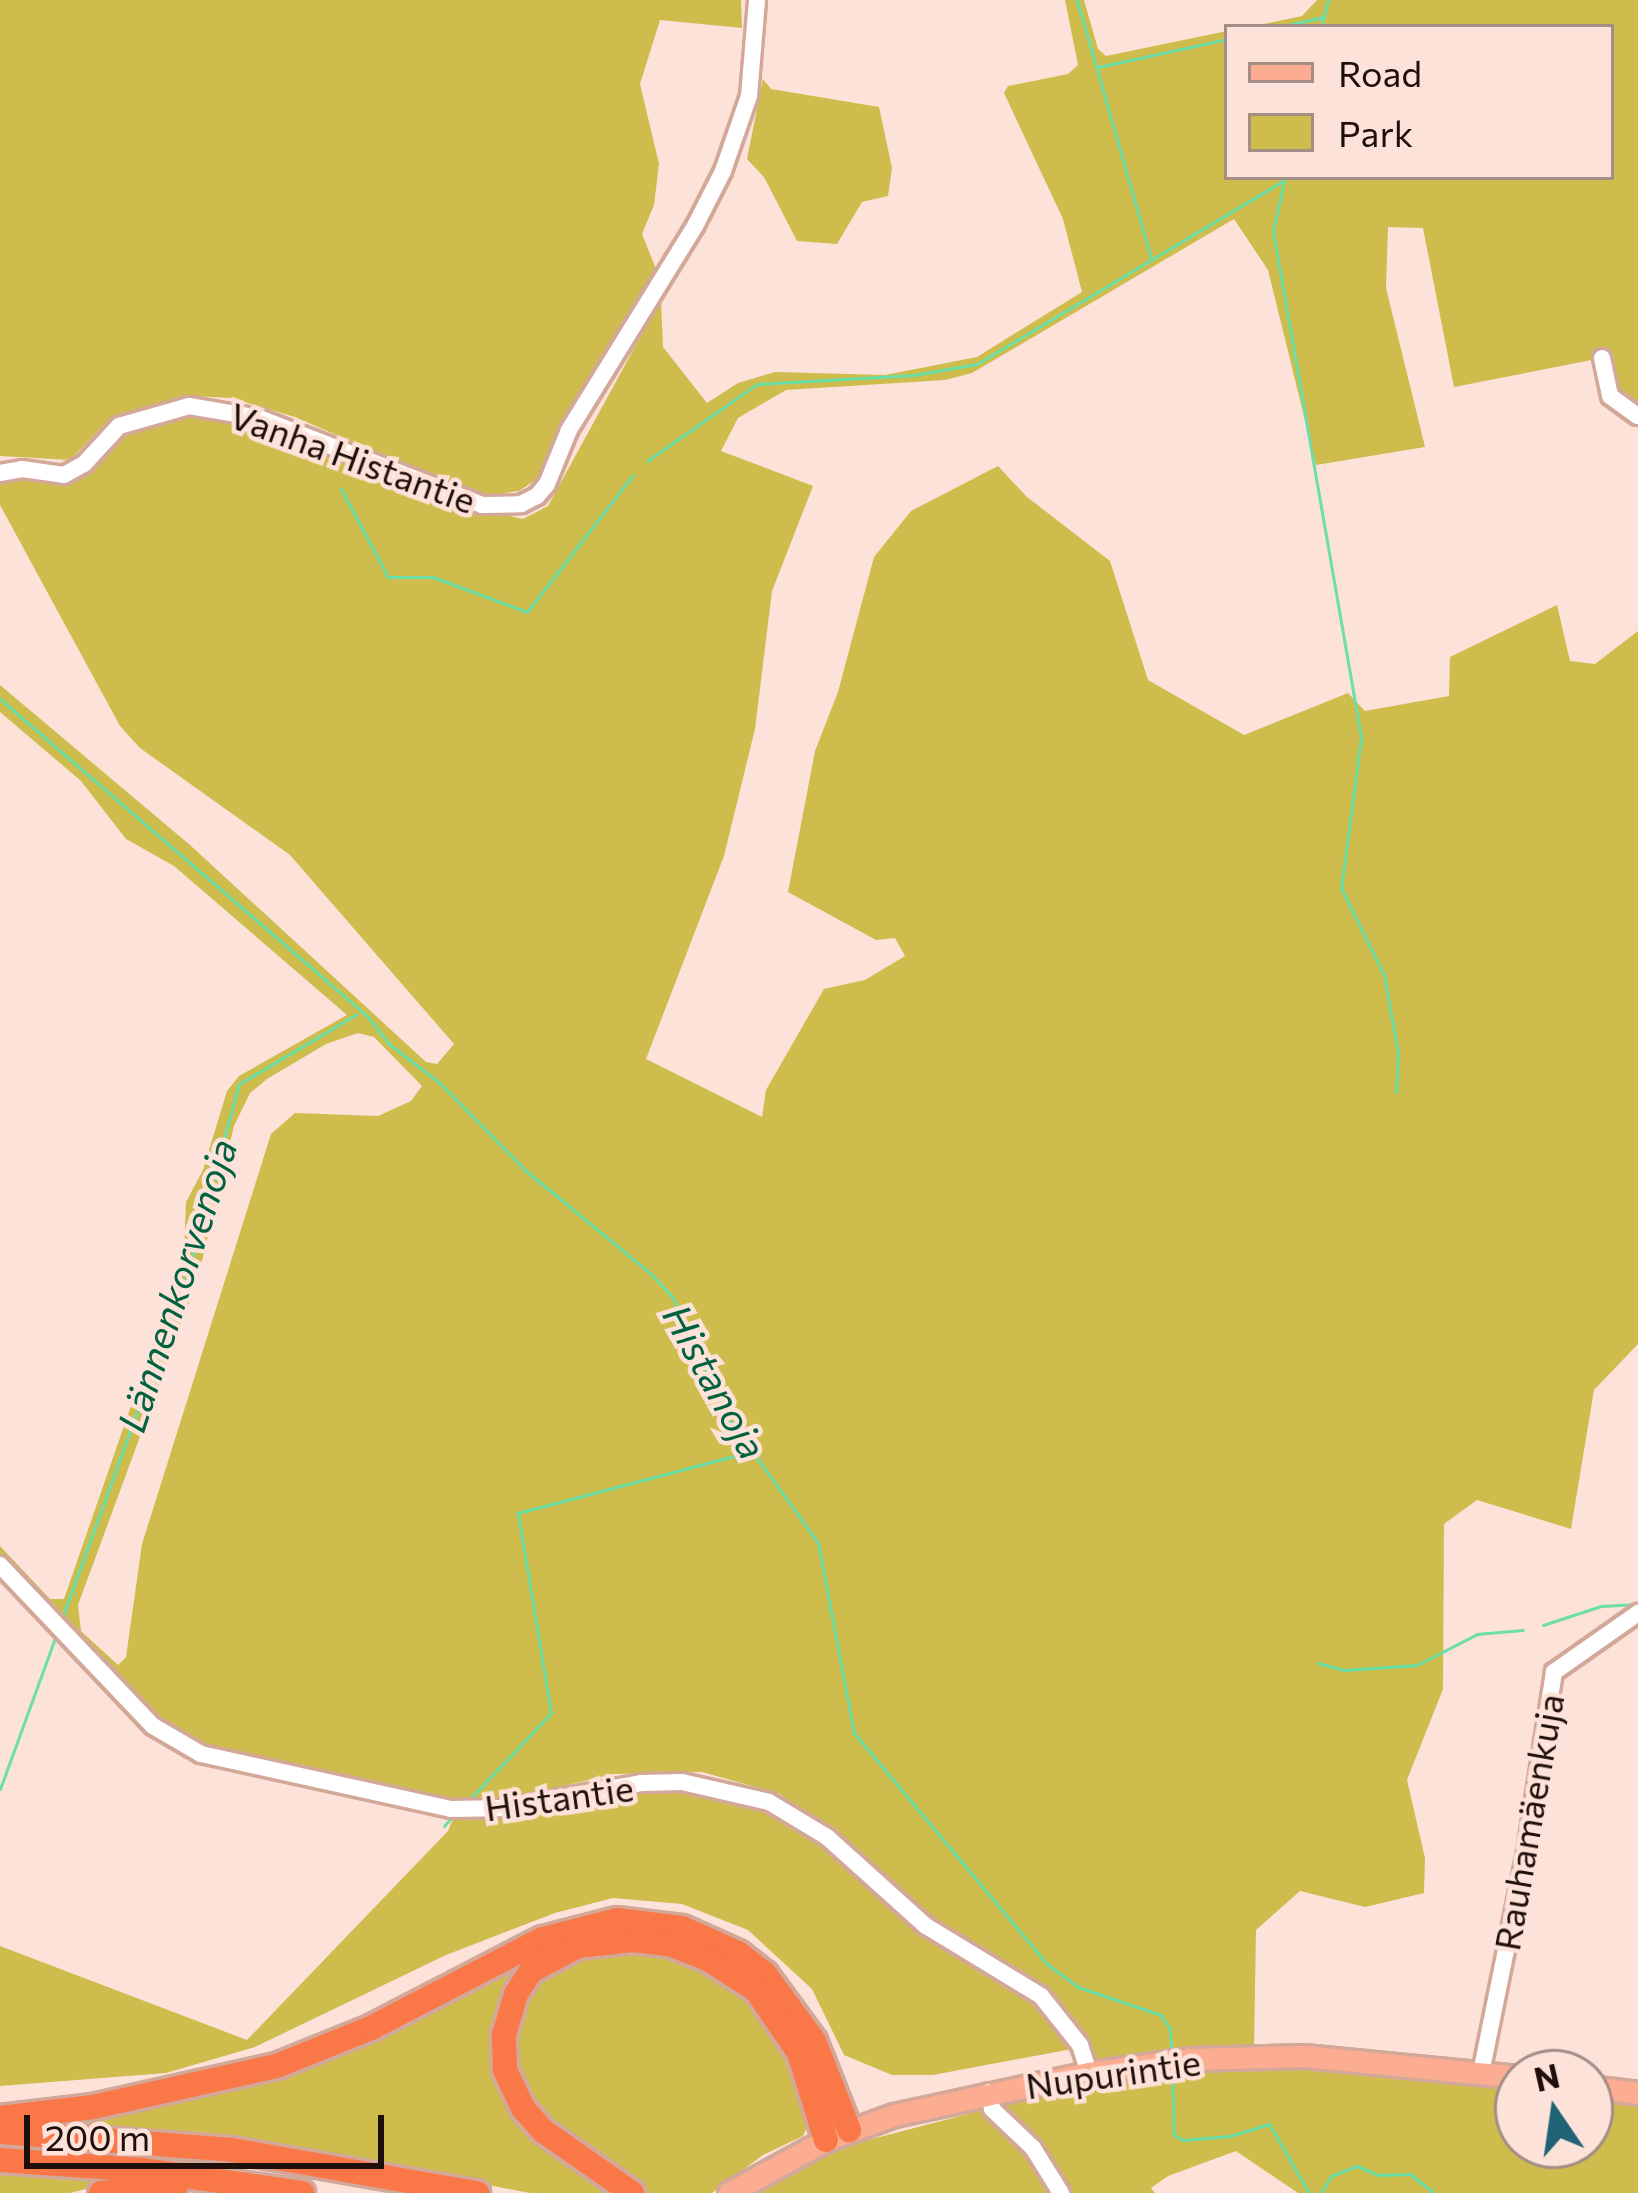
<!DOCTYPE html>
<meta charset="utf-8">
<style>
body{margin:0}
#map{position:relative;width:1638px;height:2193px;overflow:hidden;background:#fde2d9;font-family:Commissioner,sans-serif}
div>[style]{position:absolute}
.green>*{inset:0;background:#cebc4d}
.stream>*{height:3px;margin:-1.5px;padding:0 1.5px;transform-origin:1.5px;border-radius:1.5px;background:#6bdfa6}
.roads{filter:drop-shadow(3px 0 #d3a899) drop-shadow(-3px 0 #d3a899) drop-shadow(0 3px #d3a899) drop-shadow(0 -3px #d3a899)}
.minor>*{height:16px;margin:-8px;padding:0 8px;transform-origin:8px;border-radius:8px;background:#fff}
.major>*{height:21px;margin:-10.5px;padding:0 10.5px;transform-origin:10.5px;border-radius:10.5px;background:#fcad91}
.highway>*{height:24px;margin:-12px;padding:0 12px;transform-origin:12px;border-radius:12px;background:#fa7748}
span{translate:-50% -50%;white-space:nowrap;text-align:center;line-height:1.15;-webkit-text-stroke:9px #fde2d9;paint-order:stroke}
.street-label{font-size:36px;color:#1e0f0a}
.water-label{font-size:39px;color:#02623f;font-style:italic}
.legend{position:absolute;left:1224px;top:24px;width:390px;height:156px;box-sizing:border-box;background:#fde2d9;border:3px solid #a48e86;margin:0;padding:15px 21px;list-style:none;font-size:36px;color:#1e0f0a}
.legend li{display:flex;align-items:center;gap:24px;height:60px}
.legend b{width:60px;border:3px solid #a48e86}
.north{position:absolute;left:1494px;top:2049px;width:120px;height:120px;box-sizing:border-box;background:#fde2d9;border:3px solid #a48e86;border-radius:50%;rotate:347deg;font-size:33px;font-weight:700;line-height:48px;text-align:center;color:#1e0f0a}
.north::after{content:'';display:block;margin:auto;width:42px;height:54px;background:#206376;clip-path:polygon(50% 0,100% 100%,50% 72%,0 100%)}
.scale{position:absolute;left:24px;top:2115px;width:360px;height:54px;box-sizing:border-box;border:6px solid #1e0f0a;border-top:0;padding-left:15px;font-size:36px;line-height:42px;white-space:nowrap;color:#1e0f0a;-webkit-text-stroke:9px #fde2d9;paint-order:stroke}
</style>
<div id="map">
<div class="green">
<i style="clip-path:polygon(0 0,741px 0,742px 28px,660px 20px,640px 84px,659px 164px,654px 205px,642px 234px,656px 269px,540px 477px,519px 491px,491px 495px,451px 485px,295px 417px,231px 398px,190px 396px,152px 405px,102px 427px,70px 460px,0 456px)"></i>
<i style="clip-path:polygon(evenodd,1065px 0,1084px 0,1098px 49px,1106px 56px,1227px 31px,1227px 177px,1611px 177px,1611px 27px,1249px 27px,1302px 16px,1317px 0,1638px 0,1638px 416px,1610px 396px,1602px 358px,1454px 387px,1423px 228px,1388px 227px,1386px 288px,1425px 447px,1316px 465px,1268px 270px,1234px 219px,972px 373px,945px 380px,786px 390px,738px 418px,721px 451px,813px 486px,772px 591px,755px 729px,724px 856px,646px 1059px,762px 1117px,766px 1090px,824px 989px,865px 980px,905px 956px,895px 938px,876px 940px,788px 892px,815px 751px,838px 692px,874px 557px,911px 511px,998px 466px,1027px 497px,1110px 561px,1148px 680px,1244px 735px,1348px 693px,1365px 711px,1449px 696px,1450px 657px,1557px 605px,1570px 661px,1595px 664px,1638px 631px,1638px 1344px,1594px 1390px,1571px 1529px,1477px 1500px,1444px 1524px,1443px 1689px,1407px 1780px,1425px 1858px,1424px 1893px,1365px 1907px,1300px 1891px,1256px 1930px,1254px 2046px,1097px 2061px,1062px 2004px,994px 1954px,920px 1914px,851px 1845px,780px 1794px,702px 1772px,614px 1774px,501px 1801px,416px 1796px,195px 1746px,157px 1722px,0 1559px,0 1546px,50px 1599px,64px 1599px,184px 1253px,186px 1202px,203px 1170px,227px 1091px,239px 1076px,347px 1015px,174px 866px,126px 839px,81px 781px,0 712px,0 685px,190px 845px,426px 1062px,437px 1064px,454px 1044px,290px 855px,140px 748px,120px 726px,0 505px,0 481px,21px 476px,66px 481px,90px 472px,108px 439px,145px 419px,210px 411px,314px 442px,461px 505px,523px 519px,548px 506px,661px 299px,663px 347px,707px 403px,738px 383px,775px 372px,885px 375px,977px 357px,1082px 292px,1063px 219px,1004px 93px,1008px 86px,1068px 74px,1078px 65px,1065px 0,358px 1033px,374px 1037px,422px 1086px,411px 1101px,378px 1116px,295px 1113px,271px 1134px,142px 1544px,126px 1657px,118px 1665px,81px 1631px,78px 1605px,197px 1282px,234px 1126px,250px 1093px,267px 1079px,326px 1044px,358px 1033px)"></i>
<i style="clip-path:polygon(763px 79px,771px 89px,879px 107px,892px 168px,888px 196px,862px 202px,837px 244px,797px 241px,764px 177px,747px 159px)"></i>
<i style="clip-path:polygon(680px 1788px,772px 1810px,799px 1825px,911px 1924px,1018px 1987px,1050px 2018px,1072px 2049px,933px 2075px,892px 2075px,844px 2055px,812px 1989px,748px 1930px,682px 1904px,613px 1898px,555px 1913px,446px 1955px,255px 2047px,166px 2073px,0 2086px,0 1946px,247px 2040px,448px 1831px,454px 1816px,483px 1817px)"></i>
<i style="clip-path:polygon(616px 1927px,690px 1936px,753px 1970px,800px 2028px,835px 2118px,828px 2116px,792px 2029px,759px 1987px,736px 1968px,683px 1942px,617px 1934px,565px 1943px,524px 1970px,499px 2019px,497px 2056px,508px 2091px,531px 2125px,576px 2165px,622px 2193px,530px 2193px,286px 2146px,33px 2121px,150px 2103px,294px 2065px,373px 2033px,535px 1948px)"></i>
<i style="clip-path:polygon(665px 1948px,736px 1982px,782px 2035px,813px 2116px,803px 2136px,763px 2155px,712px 2193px,645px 2193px,611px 2175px,526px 2102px,508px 2060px,523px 1991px,559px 1958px)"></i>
<i style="clip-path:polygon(1198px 2067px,1354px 2069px,1518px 2088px,1518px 2145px,1590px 2145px,1590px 2096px,1638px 2103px,1638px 2193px,1298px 2193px,1236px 2151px,1168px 2176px,1151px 2188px,1155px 2193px,1064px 2193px,1002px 2115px,998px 2099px)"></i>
<i style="clip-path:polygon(987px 2109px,1026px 2147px,1054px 2193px,745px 2193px,830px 2150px)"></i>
<i style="clip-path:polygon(0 2171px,122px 2180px,70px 2193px,0 2193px)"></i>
</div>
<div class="stream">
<i style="left:1077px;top:0;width:268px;rotate:74deg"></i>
<i style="left:1279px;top:27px;width:45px;rotate:-12.8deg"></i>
<i style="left:1321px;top:27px;width:28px;rotate:-75deg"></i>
<i style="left:1098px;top:67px;width:132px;rotate:-12.2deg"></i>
<i style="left:1285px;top:177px;width:55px;rotate:102.5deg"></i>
<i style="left:1273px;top:231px;width:514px;rotate:80.13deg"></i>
<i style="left:1361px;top:737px;width:152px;rotate:97.5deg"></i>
<i style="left:1341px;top:888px;width:97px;rotate:63.7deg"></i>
<i style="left:1384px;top:975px;width:79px;rotate:79.8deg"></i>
<i style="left:1398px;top:1053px;width:39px;rotate:93deg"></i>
<i style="left:647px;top:461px;width:134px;rotate:-35deg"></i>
<i style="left:757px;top:384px;width:157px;rotate:-3.3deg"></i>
<i style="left:914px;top:375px;width:64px;rotate:-9.9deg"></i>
<i style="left:977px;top:364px;width:357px;rotate:-30.9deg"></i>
<i style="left:341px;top:489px;width:100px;rotate:61.9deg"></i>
<i style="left:388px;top:577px;width:45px"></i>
<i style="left:433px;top:577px;width:100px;rotate:20.4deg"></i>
<i style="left:527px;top:612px;width:173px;rotate:-52.3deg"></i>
<i style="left:0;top:699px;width:486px;rotate:40.8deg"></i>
<i style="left:368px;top:1017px;width:33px;rotate:52deg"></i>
<i style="left:388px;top:1043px;width:67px;rotate:37.7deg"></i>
<i style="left:441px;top:1084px;width:120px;rotate:45.7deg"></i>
<i style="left:525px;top:1170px;width:163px;rotate:39.5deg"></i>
<i style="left:651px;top:1274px;width:33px;rotate:47deg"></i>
<i style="left:673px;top:1298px;width:125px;rotate:65.9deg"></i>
<i style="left:724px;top:1412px;width:161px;rotate:54.3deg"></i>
<i style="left:818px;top:1543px;width:193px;rotate:79.3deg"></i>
<i style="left:854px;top:1733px;width:302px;rotate:50.1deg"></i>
<i style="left:1048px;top:1965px;width:37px;rotate:36deg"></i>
<i style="left:1078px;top:1987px;width:88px;rotate:18.6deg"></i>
<i style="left:1161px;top:2015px;width:17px;rotate:57deg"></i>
<i style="left:1170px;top:2029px;width:22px;rotate:87deg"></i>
<i style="left:62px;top:1618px;width:365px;rotate:-70deg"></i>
<i style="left:187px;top:1275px;width:198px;rotate:-74.8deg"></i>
<i style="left:239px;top:1084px;width:137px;rotate:-30.7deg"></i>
<i style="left:1543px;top:1625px;width:61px;rotate:-18.1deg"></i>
<i style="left:1601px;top:1606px;width:33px;rotate:-3deg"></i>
<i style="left:1318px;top:1663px;width:28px;rotate:15deg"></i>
<i style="left:1345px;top:1670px;width:72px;rotate:-4deg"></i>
<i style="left:1417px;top:1665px;width:68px;rotate:-27.3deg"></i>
<i style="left:1477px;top:1634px;width:46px;rotate:-5deg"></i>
<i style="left:0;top:1789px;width:161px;rotate:-70deg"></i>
<i style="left:468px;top:1801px;width:121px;rotate:-46.7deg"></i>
<i style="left:551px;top:1713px;width:203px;rotate:-99.4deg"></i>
<i style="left:518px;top:1513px;width:243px;rotate:-14.8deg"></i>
<i style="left:444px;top:1826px;width:11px;rotate:-49deg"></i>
<i style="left:1172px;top:2073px;width:62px;rotate:88.2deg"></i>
<i style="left:1174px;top:2135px;width:10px;rotate:29deg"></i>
<i style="left:1183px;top:2140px;width:47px;rotate:-4.9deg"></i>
<i style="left:1230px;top:2136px;width:41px;rotate:-17.1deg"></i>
<i style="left:1269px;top:2124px;width:80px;rotate:59.9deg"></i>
<i style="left:1321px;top:2193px;width:20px;rotate:-60deg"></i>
<i style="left:1331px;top:2176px;width:28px;rotate:-21deg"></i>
<i style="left:1357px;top:2166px;width:23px;rotate:23deg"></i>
<i style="left:1378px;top:2175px;width:32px;rotate:-2deg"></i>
<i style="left:1410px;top:2174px;width:31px;rotate:38deg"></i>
</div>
<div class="roads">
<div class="minor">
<i style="left:1602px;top:358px;width:39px;rotate:78deg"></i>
<i style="left:1610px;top:396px;width:34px;rotate:36deg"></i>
<i style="left:0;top:473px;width:22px;rotate:-10deg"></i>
<i style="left:22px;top:469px;width:42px;rotate:8.1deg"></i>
<i style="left:64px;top:475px;width:23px;rotate:-29deg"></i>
<i style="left:84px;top:464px;width:52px;rotate:-47.4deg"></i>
<i style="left:119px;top:426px;width:73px;rotate:-15.9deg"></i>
<i style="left:189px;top:406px;width:71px;rotate:9.7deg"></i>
<i style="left:259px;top:418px;width:239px;rotate:21.3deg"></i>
<i style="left:482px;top:505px;width:39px;rotate:-1deg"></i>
<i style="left:521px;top:504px;width:18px;rotate:-27deg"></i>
<i style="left:537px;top:496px;width:16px;rotate:-50deg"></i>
<i style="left:547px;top:484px;width:58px;rotate:-67.8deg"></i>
<i style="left:569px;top:430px;width:240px;rotate:-58.3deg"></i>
<i style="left:695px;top:226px;width:62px;rotate:-63deg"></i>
<i style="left:723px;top:171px;width:79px;rotate:-70.9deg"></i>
<i style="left:749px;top:96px;width:96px;rotate:-85.2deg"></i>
<i style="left:0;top:1565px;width:222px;rotate:46.5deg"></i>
<i style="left:153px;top:1726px;width:56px;rotate:30.3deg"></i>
<i style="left:201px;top:1754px;width:256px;rotate:12.4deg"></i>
<i style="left:451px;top:1809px;width:55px;rotate:-1deg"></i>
<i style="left:506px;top:1808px;width:137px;rotate:-10.5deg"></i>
<i style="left:641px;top:1783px;width:41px;rotate:-1.4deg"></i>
<i style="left:682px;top:1782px;width:89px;rotate:12.9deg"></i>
<i style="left:769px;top:1802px;width:68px;rotate:31.1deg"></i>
<i style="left:827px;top:1837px;width:133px;rotate:42deg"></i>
<i style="left:926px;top:1926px;width:135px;rotate:31.3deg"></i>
<i style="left:1041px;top:1996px;width:63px;rotate:51.5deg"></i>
<i style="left:1080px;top:2045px;width:29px;rotate:72deg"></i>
<i style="left:1481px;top:2073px;width:227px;rotate:-78.5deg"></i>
<i style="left:1526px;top:1851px;width:181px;rotate:-81.1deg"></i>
<i style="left:1554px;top:1672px;width:103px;rotate:-35.1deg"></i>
<i style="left:989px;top:2092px;width:17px;rotate:80deg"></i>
<i style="left:992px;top:2109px;width:57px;rotate:43.6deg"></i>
<i style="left:1033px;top:2148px;width:53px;rotate:58.1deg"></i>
</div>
<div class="major">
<i style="left:1590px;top:2087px;width:48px;rotate:7.1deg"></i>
<i style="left:729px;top:2193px;width:111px;rotate:-28.7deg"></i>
<i style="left:826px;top:2140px;width:72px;rotate:-20.2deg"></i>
<i style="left:894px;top:2115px;width:199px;rotate:-12.2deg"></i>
<i style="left:1089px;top:2073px;width:102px;rotate:-7.9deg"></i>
<i style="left:1190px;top:2059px;width:114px;rotate:-1.5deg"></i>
<i style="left:1304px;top:2056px;width:215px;rotate:5.6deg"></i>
</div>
<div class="highway">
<i style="left:0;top:2118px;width:94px;rotate:-6.7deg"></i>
<i style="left:93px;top:2107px;width:189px;rotate:-12.6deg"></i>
<i style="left:277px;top:2066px;width:101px;rotate:-22deg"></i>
<i style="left:371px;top:2028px;width:194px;rotate:-27.4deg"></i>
<i style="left:543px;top:1939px;width:76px;rotate:-14.4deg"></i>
<i style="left:617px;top:1920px;width:65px;rotate:7deg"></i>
<i style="left:682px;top:1928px;width:61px;rotate:24.1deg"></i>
<i style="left:738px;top:1953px;width:34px;rotate:38deg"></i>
<i style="left:765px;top:1974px;width:83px;rotate:53.8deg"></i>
<i style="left:814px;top:2041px;width:96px;rotate:68.5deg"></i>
<i style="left:0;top:2132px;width:233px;rotate:4.4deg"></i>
<i style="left:232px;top:2150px;width:249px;rotate:10deg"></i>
<i style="left:0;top:2160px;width:144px;rotate:4deg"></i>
<i style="left:144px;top:2170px;width:160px;rotate:8.3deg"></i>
<i style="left:101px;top:2193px;width:75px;rotate:-5.3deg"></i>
<i style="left:632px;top:2193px;width:108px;rotate:-145.1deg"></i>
<i style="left:543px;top:2131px;width:30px;rotate:-131deg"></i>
<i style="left:523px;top:2108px;width:42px;rotate:-115.3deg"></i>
<i style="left:505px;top:2070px;width:35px;rotate:-92deg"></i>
<i style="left:504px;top:2035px;width:43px;rotate:-73.7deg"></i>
<i style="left:516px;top:1994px;width:27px;rotate:-57deg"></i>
<i style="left:531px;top:1971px;width:53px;rotate:-28deg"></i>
<i style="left:578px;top:1946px;width:56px;rotate:-6.1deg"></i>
<i style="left:634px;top:1940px;width:35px;rotate:7deg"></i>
<i style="left:669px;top:1944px;width:40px;rotate:21deg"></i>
<i style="left:706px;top:1958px;width:59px;rotate:32.6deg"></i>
<i style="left:756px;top:1990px;width:76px;rotate:55.7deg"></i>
<i style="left:799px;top:2053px;width:91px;rotate:72.8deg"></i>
</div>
</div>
<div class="street-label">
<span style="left:353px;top:457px;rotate:20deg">Vanha Histantie</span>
<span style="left:559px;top:1797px;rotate:-8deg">Histantie</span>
<span style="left:1528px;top:1822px;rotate:-80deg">Rauhamäenkuja</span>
<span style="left:1113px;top:2073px;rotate:-8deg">Nupurintie</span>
</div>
<div class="water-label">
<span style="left:176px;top:1285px;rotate:-72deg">Lännenkorvenoja</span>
<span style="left:716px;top:1381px;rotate:61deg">Histanoja</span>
</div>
<ul class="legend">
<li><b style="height:15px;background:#fcad91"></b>Road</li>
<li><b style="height:33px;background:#cebc4d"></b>Park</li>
</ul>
<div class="north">N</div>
<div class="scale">200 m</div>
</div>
